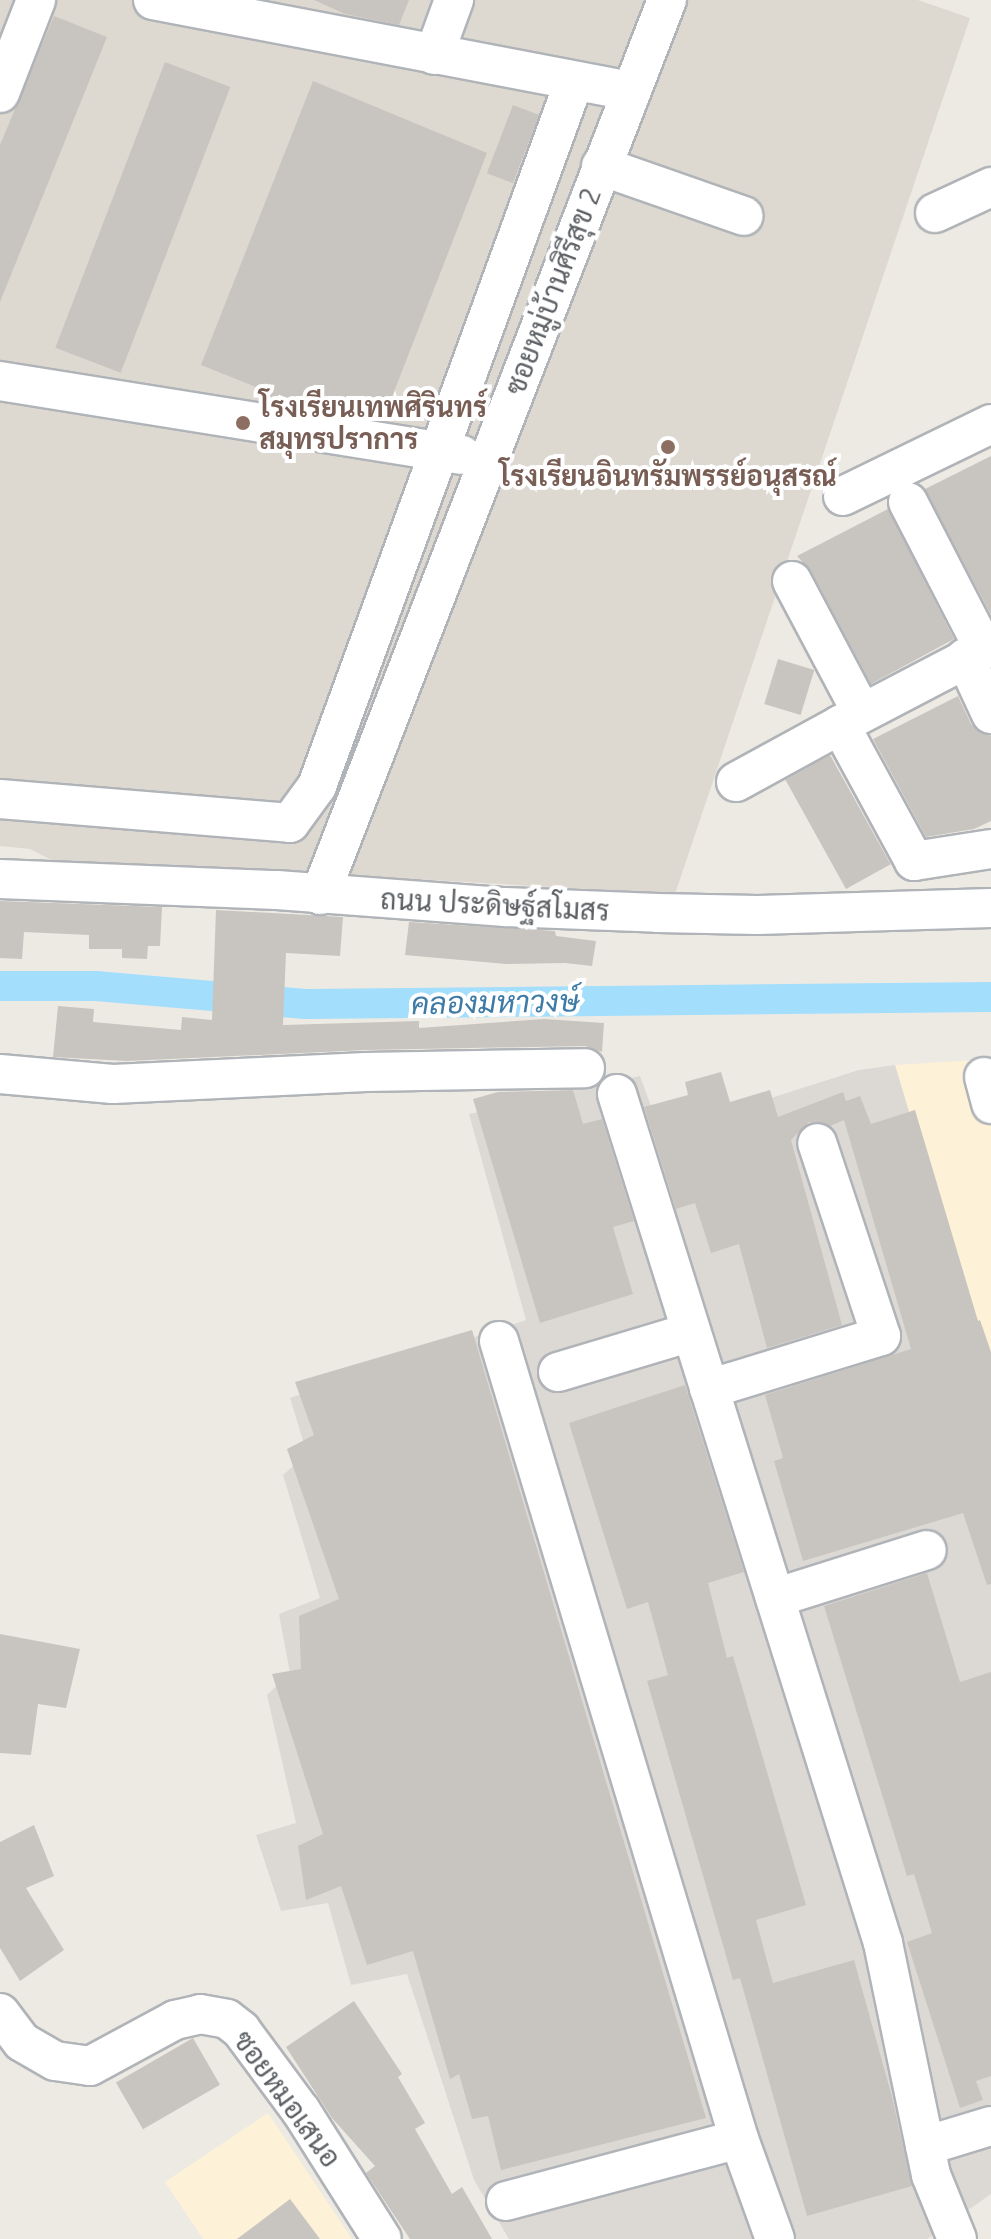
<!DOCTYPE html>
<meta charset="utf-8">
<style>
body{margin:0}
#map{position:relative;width:991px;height:2239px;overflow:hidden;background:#edeae3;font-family:Ubuntu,Sarabun,sans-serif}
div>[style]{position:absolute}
.commercial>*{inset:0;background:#fdf1d8}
.industrial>*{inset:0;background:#dcd9d5}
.education>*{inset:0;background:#ddd9d1}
.canal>*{height:30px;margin:-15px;padding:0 15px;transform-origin:15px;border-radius:15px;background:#a3defd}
.building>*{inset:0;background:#c8c5c0;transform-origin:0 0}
.roads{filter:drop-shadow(2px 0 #b0b4b8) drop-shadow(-2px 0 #b0b4b8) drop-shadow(0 2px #b0b4b8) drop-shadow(0 -2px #b0b4b8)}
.minor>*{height:38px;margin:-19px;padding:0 19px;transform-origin:19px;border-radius:19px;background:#fff}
.dots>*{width:22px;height:22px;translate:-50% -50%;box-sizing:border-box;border:4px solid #fff;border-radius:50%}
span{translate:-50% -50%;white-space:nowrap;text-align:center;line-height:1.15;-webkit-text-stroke:8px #fff;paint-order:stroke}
.street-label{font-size:28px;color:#5b5f63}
.education-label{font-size:28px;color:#785e54;font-weight:700}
.left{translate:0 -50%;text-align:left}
.water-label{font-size:30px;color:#3e7aa6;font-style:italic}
</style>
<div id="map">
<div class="commercial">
<i style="clip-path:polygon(991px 1059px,991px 1386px,895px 1065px)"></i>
<i style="clip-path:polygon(268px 2113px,352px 2239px,203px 2239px,165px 2182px)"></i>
</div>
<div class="industrial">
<i style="clip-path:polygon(895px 1065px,991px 1386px,991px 2194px,927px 2239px,509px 2239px,474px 2180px,407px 1974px,351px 1985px,328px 1903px,281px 1911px,256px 1835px,296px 1823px,267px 1695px,290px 1673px,279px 1614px,320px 1598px,283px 1475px,307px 1454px,290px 1398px,526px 1320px,469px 1114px,640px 1076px,661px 1133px,859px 1070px)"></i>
</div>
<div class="education">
<i style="clip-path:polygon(0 0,652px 0,311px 871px,63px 866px,30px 849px,0 846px)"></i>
<i style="clip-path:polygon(684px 0,918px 0,970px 18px,675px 894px,343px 875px)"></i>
</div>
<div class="canal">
<i style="left:0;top:986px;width:96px"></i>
<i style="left:96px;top:986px;width:210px;rotate:4.9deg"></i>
<i style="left:305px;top:1004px;width:686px;rotate:-0.58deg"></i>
</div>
<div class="building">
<i style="clip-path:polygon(314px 0,409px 0,399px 25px,345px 14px)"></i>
<i style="clip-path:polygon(54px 16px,107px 37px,0 302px,0 145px)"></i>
<i style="left:165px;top:62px;width:70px;height:306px;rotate:21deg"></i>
<i style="clip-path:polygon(313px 81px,487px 153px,383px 420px,292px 405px,259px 393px,261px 389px,201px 365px)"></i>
<i style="left:513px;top:105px;width:28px;height:73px;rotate:21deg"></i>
<i style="clip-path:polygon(991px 456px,991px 615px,925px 489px)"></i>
<i style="clip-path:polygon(888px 509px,954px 639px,871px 684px,811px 571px,797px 556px)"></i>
<i style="left:778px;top:659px;width:38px;height:47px;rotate:17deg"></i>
<i style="clip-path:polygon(958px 696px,971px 724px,979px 732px,991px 736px,991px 821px,974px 829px,926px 837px,873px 739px)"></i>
<i style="left:830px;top:755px;width:125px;height:51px;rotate:61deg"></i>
<i style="clip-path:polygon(0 901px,162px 907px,160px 946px,148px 946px,147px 959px,122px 958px,122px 949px,89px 949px,89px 935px,24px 932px,22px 959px,0 958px)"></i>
<i style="clip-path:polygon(216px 910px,343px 917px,340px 956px,286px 953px,283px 1025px,419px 1021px,419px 1028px,544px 1019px,604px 1023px,602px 1052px,585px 1046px,365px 1050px,127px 1061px,53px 1057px,58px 1006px,94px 1009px,93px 1022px,181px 1030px,182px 1017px,212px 1020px)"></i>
<i style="clip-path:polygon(409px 922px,555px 931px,556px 936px,596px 941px,592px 966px,565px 963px,506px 964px,405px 955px)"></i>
<i style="clip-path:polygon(721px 1072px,730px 1102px,770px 1090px,778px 1117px,843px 1092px,846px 1101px,860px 1096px,871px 1124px,915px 1110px,978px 1321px,980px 1320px,991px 1352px,991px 1584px,987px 1585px,963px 1513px,803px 1561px,774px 1461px,783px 1458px,765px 1395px,911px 1349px,844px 1120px,830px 1126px,809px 1122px,791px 1140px,842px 1325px,767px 1348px,739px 1244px,711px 1253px,695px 1203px,676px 1209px,644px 1107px,688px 1095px,685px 1082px)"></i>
<i style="clip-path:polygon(573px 1090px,583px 1124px,602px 1119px,634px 1221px,613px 1227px,633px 1294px,540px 1323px,473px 1099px,498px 1092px)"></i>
<i style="clip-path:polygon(472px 1330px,706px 2118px,501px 2170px,488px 2116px,472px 2119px,459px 2074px,450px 2079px,413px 1951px,367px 1965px,341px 1886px,306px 1900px,298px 1846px,323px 1834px,272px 1674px,301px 1669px,299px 1616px,339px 1599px,287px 1449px,314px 1435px,295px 1382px)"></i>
<i style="clip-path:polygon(685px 1385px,744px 1572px,708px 1583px,727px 1658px,733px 1656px,806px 1905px,756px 1920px,773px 1983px,854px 1960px,892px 2097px,912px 2186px,807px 2216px,740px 1978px,733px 1980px,647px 1681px,668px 1675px,648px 1602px,627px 1609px,569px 1423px)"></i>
<i style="clip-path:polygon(927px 1573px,960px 1682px,991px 1672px,991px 2076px,976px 2081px,983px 2100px,960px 2108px,907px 1942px,932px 1933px,914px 1874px,907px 1876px,824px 1606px)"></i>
<i style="clip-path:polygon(0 1634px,80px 1649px,66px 1708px,38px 1704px,31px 1755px,0 1753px)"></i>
<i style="clip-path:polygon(34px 1825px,54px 1876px,26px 1888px,64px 1950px,20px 1981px,0 1948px,0 1842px)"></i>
<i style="clip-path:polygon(354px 2001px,402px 2074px,398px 2077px,425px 2123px,415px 2129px,452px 2194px,462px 2187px,492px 2239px,410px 2239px,366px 2173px,375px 2166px,332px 2118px,286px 2047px)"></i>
<i style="left:193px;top:2038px;width:54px;height:89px;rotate:60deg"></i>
<i style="clip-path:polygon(290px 2199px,320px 2239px,237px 2239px)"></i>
</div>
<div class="roads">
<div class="minor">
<i style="left:153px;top:0;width:487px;rotate:10.8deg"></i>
<i style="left:434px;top:55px;width:59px;rotate:-70deg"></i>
<i style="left:0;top:93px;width:100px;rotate:-68.8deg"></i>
<i style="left:601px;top:166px;width:151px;rotate:19.3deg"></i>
<i style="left:935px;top:213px;width:62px;rotate:-24.9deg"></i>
<i style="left:0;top:381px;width:468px;rotate:9.1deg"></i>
<i style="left:843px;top:496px;width:165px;rotate:-25.9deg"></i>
<i style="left:908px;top:502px;width:165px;rotate:62.7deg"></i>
<i style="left:792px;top:581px;width:149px;rotate:62.1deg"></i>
<i style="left:991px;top:646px;width:170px;rotate:152.4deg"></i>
<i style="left:840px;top:725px;width:155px;rotate:61.4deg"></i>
<i style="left:914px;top:861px;width:78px;rotate:-8.9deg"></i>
<i style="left:965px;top:658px;width:62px;rotate:65.1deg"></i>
<i style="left:736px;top:782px;width:119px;rotate:-28.7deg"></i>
<i style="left:0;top:799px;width:291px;rotate:4.7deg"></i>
<i style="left:290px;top:823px;width:46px;rotate:-53.9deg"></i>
<i style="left:317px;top:786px;width:749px;rotate:-69.95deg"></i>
<i style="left:0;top:879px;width:277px;rotate:2.3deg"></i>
<i style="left:277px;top:890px;width:229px;rotate:4.3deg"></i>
<i style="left:505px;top:907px;width:153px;rotate:2.2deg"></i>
<i style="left:658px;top:913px;width:99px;rotate:1.2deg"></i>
<i style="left:757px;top:915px;width:234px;rotate:-1.7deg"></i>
<i style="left:320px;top:895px;width:960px;rotate:-68.81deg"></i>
<i style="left:0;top:1074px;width:113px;rotate:5.1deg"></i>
<i style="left:113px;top:1084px;width:253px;rotate:-2.7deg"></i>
<i style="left:366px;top:1072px;width:219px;rotate:-1deg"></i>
<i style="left:984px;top:1077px;width:28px;rotate:75deg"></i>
<i style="left:617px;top:1094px;width:890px;rotate:72.6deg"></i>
<i style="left:883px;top:1943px;width:237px;rotate:78.3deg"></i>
<i style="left:931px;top:2175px;width:69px;rotate:67.9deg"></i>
<i style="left:499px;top:1341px;width:833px;rotate:73.26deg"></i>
<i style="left:739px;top:2139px;width:106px;rotate:70.2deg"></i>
<i style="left:558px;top:1372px;width:139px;rotate:-16.7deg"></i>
<i style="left:709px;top:1389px;width:180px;rotate:-17.1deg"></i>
<i style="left:881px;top:1336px;width:203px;rotate:-108.3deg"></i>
<i style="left:775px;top:1598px;width:159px;rotate:-17.5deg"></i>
<i style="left:0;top:2013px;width:36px;rotate:53deg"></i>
<i style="left:22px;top:2042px;width:38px;rotate:30deg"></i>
<i style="left:55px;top:2061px;width:35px;rotate:8deg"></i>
<i style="left:90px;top:2066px;width:97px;rotate:-28.4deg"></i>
<i style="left:175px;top:2020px;width:26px;rotate:-13deg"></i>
<i style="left:200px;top:2014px;width:27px;rotate:10deg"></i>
<i style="left:227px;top:2019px;width:18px;rotate:38deg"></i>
<i style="left:241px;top:2030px;width:101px;rotate:53.5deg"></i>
<i style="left:301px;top:2111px;width:151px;rotate:57.7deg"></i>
<i style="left:925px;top:2146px;width:69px;rotate:-16.9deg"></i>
<i style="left:506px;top:2201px;width:241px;rotate:-14.9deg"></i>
</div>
</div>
<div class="dots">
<i style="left:243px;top:423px;background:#8d6e63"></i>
<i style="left:668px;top:447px;background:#8d6e63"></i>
</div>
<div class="street-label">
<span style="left:553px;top:291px;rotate:-69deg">ซอยหมู่บ้านศิรีสุข 2</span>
<span style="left:495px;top:905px;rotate:3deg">ถนน ประดิษฐ์สโมสร</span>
<span style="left:287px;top:2099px;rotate:54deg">ซอยหมอเสนอ</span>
</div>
<div class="education-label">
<span class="left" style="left:259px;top:423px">โรงเรียนเทพศิรินทร์<br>สมุทรปราการ</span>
<span style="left:668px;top:476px">โรงเรียนอินทรัมพรรย์อนุสรณ์</span>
</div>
<div class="water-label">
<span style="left:495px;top:1002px;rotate:-1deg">คลองมหาวงษ์</span>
</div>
</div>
